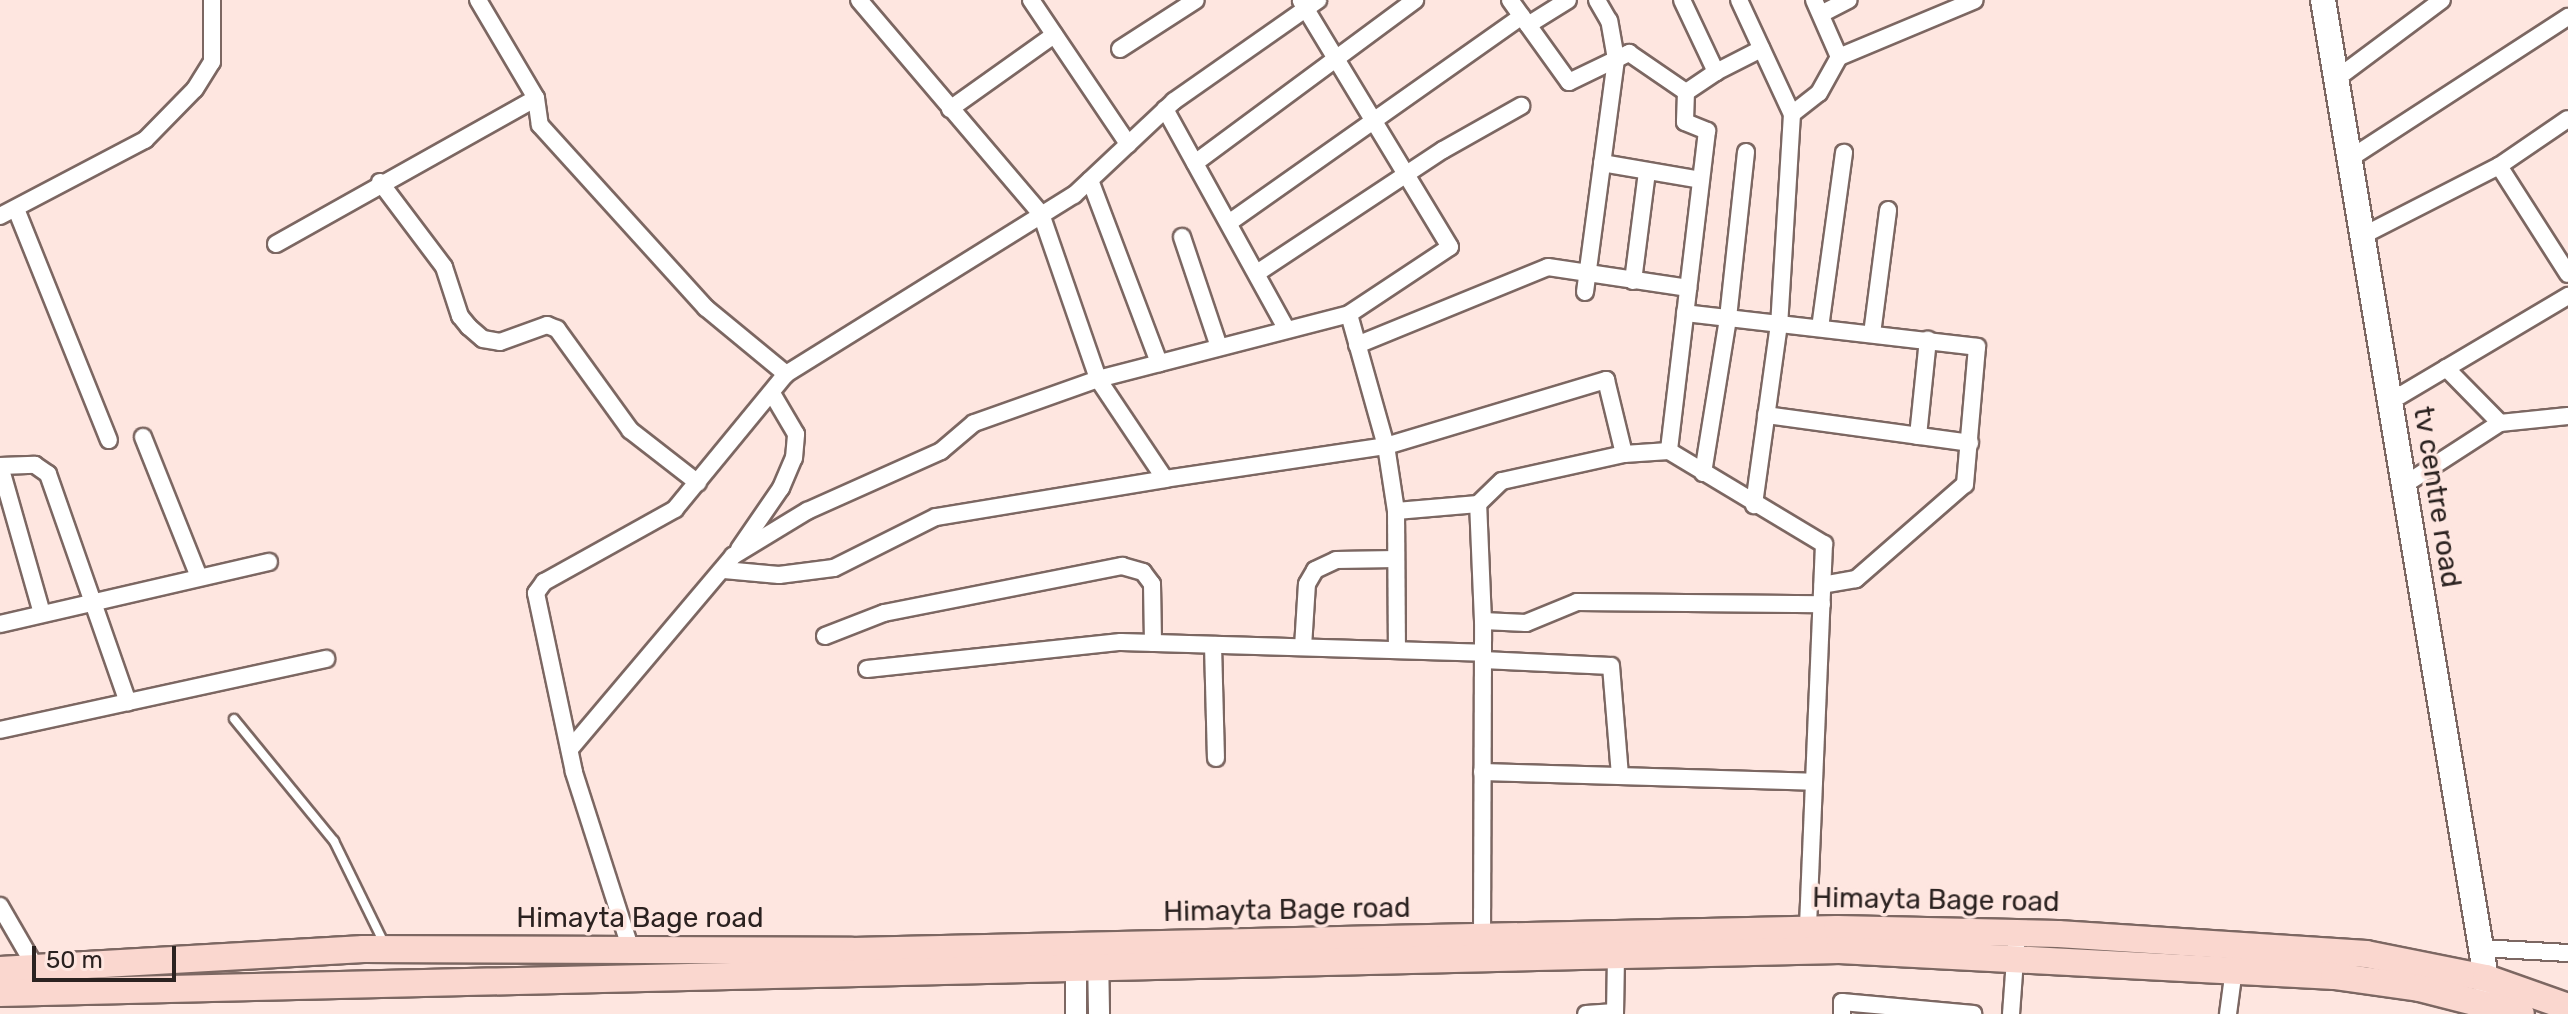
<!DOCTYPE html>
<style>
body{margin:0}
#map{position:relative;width:2568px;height:1014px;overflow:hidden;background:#fee6e0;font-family:Rubik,sans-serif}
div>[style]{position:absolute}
.roads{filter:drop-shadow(2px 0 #7c6762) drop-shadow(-2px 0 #7c6762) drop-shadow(0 2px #7c6762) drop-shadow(0 -2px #7c6762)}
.service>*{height:8px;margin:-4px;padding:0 4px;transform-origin:4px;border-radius:4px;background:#fff}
.minor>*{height:16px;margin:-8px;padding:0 8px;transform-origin:8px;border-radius:8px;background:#fff}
.tertiary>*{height:20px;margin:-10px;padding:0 10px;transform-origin:10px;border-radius:10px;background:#fff}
.secondary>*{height:24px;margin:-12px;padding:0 12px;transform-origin:12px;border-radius:12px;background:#fff}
.primary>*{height:26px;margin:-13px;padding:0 13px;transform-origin:13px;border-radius:13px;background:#fad7cf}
span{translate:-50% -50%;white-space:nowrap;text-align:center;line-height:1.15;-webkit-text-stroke:7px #fee6e0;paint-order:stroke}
.street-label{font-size:28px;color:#2b2220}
.scale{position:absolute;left:32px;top:946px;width:144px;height:36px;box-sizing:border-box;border:4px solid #2b2220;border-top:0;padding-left:10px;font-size:24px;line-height:28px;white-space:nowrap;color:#2b2220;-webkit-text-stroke:6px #fee6e0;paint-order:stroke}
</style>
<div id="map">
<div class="roads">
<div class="service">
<i style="left:234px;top:719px;width:158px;rotate:50.7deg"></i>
<i style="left:334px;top:841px;width:114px;rotate:63.9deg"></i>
</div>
<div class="minor">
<i style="left:478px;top:0;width:114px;rotate:59.4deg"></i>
<i style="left:536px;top:98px;width:27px;rotate:82deg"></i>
<i style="left:540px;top:125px;width:247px;rotate:47.8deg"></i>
<i style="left:706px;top:308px;width:104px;rotate:39.5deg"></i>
<i style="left:859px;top:0;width:281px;rotate:49.6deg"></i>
<i style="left:1041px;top:214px;width:175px;rotate:70.9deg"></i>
<i style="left:1098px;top:379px;width:120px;rotate:56.2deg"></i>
<i style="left:1165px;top:479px;width:223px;rotate:-8.5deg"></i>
<i style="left:1386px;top:446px;width:137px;rotate:-105.7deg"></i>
<i style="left:1349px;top:314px;width:121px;rotate:-33.6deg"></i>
<i style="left:1450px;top:247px;width:288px;rotate:-121.2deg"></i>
<i style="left:1031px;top:0;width:174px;rotate:56deg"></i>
<i style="left:1510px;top:0;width:101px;rotate:54.3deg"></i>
<i style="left:1569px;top:82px;width:67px;rotate:-25.8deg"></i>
<i style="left:1629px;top:53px;width:69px;rotate:34.4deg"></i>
<i style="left:1682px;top:0;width:80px;rotate:64.7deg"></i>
<i style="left:1716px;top:72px;width:36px;rotate:146deg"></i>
<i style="left:1686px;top:92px;width:30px;rotate:92deg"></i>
<i style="left:1685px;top:122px;width:24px;rotate:22deg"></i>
<i style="left:1707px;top:131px;width:322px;rotate:96.8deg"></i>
<i style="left:1669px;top:451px;width:181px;rotate:31deg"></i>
<i style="left:1824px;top:544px;width:386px;rotate:92.4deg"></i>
<i style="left:1739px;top:0;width:126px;rotate:65.1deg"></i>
<i style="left:1792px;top:114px;width:210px;rotate:93.5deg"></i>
<i style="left:1779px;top:324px;width:183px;rotate:97.9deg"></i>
<i style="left:1814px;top:0;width:62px;rotate:66.3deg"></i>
<i style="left:1839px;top:57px;width:147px;rotate:-22.7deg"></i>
<i style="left:1821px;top:14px;width:31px;rotate:-27deg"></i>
<i style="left:1528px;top:25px;width:47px;rotate:-32deg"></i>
<i style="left:1120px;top:49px;width:90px;rotate:-32.8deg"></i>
<i style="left:1716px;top:72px;width:51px;rotate:-27.1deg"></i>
<i style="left:2336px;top:79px;width:132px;rotate:-36.7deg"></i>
<i style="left:950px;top:109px;width:128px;rotate:-35.4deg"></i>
<i style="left:1165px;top:109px;width:252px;rotate:61.1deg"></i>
<i style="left:1792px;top:114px;width:34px;rotate:-38deg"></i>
<i style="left:1819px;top:93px;width:41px;rotate:-60.9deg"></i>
<i style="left:2349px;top:159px;width:261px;rotate:-33deg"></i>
<i style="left:1195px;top:163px;width:274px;rotate:-36.5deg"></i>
<i style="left:1602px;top:163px;width:100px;rotate:9.7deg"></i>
<i style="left:2499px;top:166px;width:128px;rotate:57.4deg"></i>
<i style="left:1090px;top:180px;width:196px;rotate:69.3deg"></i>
<i style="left:380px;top:182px;width:106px;rotate:53deg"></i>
<i style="left:444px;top:267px;width:52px;rotate:71.9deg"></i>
<i style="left:460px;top:316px;width:14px;rotate:51deg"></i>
<i style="left:469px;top:327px;width:18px;rotate:41deg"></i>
<i style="left:483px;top:339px;width:17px;rotate:10deg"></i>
<i style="left:500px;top:342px;width:50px;rotate:-19.9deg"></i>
<i style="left:547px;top:325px;width:11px;rotate:22deg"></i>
<i style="left:557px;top:329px;width:125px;rotate:54.1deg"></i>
<i style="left:630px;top:430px;width:86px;rotate:37.9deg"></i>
<i style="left:16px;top:209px;width:249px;rotate:68.1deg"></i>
<i style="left:0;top:216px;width:164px;rotate:-27.7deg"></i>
<i style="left:145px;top:140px;width:71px;rotate:-45.6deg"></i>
<i style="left:195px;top:89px;width:32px;rotate:-58deg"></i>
<i style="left:212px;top:62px;width:62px;rotate:-90deg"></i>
<i style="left:1230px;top:222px;width:357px;rotate:-35.2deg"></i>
<i style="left:2362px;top:236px;width:154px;rotate:-27.1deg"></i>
<i style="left:2499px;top:166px;width:83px;rotate:-34.3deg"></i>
<i style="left:1182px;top:237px;width:116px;rotate:71.4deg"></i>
<i style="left:276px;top:244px;width:298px;rotate:-29.3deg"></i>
<i style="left:1257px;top:273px;width:223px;rotate:-33.5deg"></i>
<i style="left:1443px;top:150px;width:90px;rotate:-29.4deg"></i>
<i style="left:1633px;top:281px;width:111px;rotate:-82.7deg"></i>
<i style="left:1585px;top:292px;width:235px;rotate:-82.4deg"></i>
<i style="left:1616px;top:59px;width:39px;rotate:-100deg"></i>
<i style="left:1609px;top:21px;width:24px;rotate:-120deg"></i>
<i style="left:1685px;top:313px;width:294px;rotate:6.6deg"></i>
<i style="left:1977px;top:347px;width:138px;rotate:95deg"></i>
<i style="left:1965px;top:484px;width:145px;rotate:138.9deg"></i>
<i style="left:1856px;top:579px;width:34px;rotate:170deg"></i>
<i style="left:1820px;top:328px;width:177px;rotate:-82.2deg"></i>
<i style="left:1872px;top:334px;width:125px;rotate:-82.6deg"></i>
<i style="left:1357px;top:345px;width:206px;rotate:-22.2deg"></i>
<i style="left:1548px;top:267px;width:142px;rotate:8.5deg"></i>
<i style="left:2446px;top:368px;width:77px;rotate:45.5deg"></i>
<i style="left:2391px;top:401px;width:206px;rotate:-30.7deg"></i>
<i style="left:1766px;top:415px;width:206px;rotate:7.8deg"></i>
<i style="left:1918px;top:436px;width:97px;rotate:-84.1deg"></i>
<i style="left:143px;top:437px;width:151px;rotate:68.2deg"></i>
<i style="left:0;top:466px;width:35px;rotate:-2deg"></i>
<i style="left:35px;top:465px;width:16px;rotate:35deg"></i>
<i style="left:48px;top:474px;width:242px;rotate:70.7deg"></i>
<i style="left:0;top:466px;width:153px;rotate:74.1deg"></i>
<i style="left:1703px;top:473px;width:157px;rotate:-80.8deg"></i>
<i style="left:1728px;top:318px;width:167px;rotate:-83.8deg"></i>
<i style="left:2404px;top:485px;width:114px;rotate:-32.9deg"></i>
<i style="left:2500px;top:423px;width:68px;rotate:-5.9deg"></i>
<i style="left:1478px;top:504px;width:33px;rotate:-44deg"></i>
<i style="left:1502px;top:481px;width:125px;rotate:-12.5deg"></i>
<i style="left:1396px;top:511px;width:139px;rotate:89.6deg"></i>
<i style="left:739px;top:549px;width:74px;rotate:-55.5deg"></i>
<i style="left:781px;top:488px;width:33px;rotate:-67deg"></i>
<i style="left:794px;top:458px;width:24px;rotate:-85deg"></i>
<i style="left:796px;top:434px;width:45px;rotate:-120.5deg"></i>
<i style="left:724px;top:570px;width:55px;rotate:5.2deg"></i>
<i style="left:779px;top:575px;width:55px;rotate:-7.3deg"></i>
<i style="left:834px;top:568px;width:114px;rotate:-26.6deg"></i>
<i style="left:936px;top:517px;width:232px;rotate:-9.4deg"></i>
<i style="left:1483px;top:621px;width:43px;rotate:2.7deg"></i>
<i style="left:1526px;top:623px;width:55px;rotate:-22.4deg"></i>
<i style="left:1577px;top:602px;width:245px;rotate:0.5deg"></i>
<i style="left:0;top:624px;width:276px;rotate:-13deg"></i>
<i style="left:825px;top:636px;width:63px;rotate:-21.3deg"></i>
<i style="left:884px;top:613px;width:243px;rotate:-11.2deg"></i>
<i style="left:1122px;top:566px;width:22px;rotate:16deg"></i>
<i style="left:1143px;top:572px;width:15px;rotate:53deg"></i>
<i style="left:1152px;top:584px;width:59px;rotate:89deg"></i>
<i style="left:1213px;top:645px;width:113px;rotate:88.5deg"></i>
<i style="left:1303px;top:647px;width:63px;rotate:-86.4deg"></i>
<i style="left:1307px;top:584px;width:16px;rotate:-60deg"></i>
<i style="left:1315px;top:570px;width:23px;rotate:-25deg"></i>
<i style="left:1336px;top:560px;width:60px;rotate:-1deg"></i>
<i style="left:1483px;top:660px;width:128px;rotate:2.7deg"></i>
<i style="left:1611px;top:666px;width:110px;rotate:85.3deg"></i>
<i style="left:867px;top:669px;width:255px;rotate:-6.1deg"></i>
<i style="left:1121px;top:642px;width:362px;rotate:1.7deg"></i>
<i style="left:0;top:730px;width:334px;rotate:-12.3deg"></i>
<i style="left:570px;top:749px;width:253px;rotate:-49.8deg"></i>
<i style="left:733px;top:556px;width:87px;rotate:-31.3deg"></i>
<i style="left:807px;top:511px;width:147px;rotate:-24.1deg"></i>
<i style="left:941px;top:451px;width:43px;rotate:-40.3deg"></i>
<i style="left:974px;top:423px;width:132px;rotate:-19.5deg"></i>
<i style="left:1098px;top:379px;width:259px;rotate:-14.5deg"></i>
<i style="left:1482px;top:772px;width:332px;rotate:1.7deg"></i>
<i style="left:0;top:906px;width:72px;rotate:59.9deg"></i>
<i style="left:1482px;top:937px;width:316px;rotate:-89.8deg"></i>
<i style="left:1483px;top:621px;width:117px;rotate:-92.4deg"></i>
<i style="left:1478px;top:504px;width:82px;rotate:175.1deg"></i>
<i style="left:1396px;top:511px;width:66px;rotate:-98.7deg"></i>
<i style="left:1386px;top:446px;width:230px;rotate:-16.7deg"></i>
<i style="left:1606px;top:380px;width:76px;rotate:76.3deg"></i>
<i style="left:1624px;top:454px;width:45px;rotate:-3.8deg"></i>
<i style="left:2481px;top:948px;width:87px;rotate:3.3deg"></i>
<i style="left:631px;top:950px;width:187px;rotate:-107.8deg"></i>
<i style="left:574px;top:772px;width:183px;rotate:-102deg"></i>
<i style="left:536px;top:593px;width:14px;rotate:-54deg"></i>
<i style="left:544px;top:582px;width:150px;rotate:-29.1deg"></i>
<i style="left:675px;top:509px;width:175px;rotate:-50.6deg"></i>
<i style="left:786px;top:374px;width:339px;rotate:-31.9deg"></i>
<i style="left:1074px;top:195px;width:137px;rotate:-43.2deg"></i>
<i style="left:1174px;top:101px;width:176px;rotate:-35deg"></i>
<i style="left:1586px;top:1014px;width:29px;rotate:-4deg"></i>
<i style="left:1615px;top:1014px;width:59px;rotate:-89deg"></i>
<i style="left:1842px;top:1014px;width:12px;rotate:-90deg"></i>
<i style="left:1842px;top:1002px;width:132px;rotate:5.2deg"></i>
<i style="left:2011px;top:1014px;width:81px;rotate:-85.8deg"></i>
<i style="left:2228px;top:1014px;width:45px;rotate:-82.4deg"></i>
</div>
<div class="tertiary">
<i style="left:1076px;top:954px;width:60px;rotate:90deg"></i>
<i style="left:1098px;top:954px;width:60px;rotate:89deg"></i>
</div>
<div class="secondary">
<i style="left:2323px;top:0;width:1010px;rotate:80.54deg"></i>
</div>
<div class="primary">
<i style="left:0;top:970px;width:364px;rotate:-3.3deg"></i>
<i style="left:363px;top:949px;width:489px;rotate:0.2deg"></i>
<i style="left:852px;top:951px;width:985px;rotate:-1.28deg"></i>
<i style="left:1837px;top:929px;width:221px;rotate:1.3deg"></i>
<i style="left:2058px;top:934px;width:309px;rotate:3.7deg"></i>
<i style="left:2366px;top:954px;width:122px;rotate:11.3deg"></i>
<i style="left:2486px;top:978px;width:87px;rotate:19.5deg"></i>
<i style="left:0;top:993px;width:1840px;rotate:-1.34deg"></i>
<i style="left:1839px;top:950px;width:496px;rotate:3deg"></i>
<i style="left:2334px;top:976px;width:86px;rotate:8deg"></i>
<i style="left:2419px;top:988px;width:105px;rotate:14.3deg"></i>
</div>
</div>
<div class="street-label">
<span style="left:2437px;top:497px;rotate:81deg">tv centre road</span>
<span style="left:1936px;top:900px;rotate:1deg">Himayta Bage road</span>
<span style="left:1287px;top:910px;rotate:-1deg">Himayta Bage road</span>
<span style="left:640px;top:918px">Himayta Bage road</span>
</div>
<div class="scale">50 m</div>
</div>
